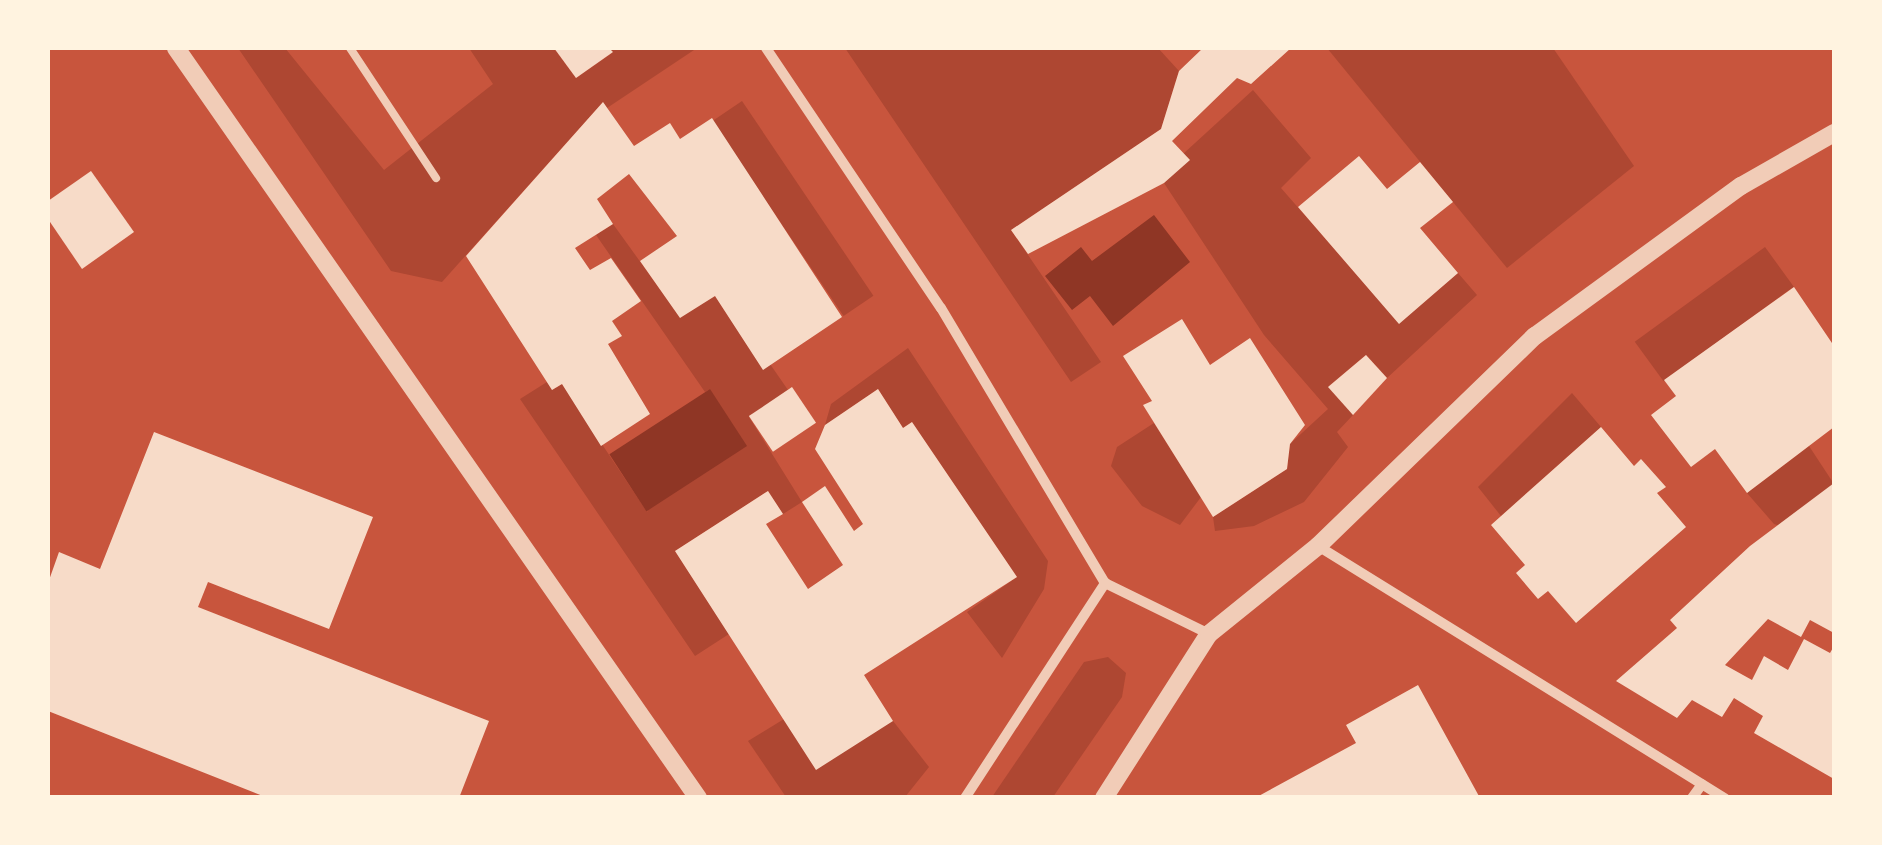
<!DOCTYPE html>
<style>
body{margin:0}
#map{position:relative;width:1882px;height:845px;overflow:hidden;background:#c8553d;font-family:"Times New Roman",serif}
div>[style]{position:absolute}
.green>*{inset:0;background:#ae4732;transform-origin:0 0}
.water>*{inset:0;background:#8f3625;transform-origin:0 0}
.building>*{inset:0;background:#f7dbc8;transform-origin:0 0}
.service>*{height:8px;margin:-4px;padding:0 4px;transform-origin:4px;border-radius:4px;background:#f1ccb7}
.minor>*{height:10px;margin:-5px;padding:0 5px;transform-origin:5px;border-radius:5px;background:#f1ccb7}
.tertiary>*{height:18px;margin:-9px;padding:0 9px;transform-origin:9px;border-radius:9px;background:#f1ccb7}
span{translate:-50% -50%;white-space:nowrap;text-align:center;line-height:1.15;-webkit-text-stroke:8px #fff3e0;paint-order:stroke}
.frame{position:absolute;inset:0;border:50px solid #fff3e0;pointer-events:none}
</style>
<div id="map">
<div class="green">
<i style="clip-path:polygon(238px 48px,285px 48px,384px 170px,493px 84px,469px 48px,554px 48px,576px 78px,612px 53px,609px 48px,697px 48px,607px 108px,603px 102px,442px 282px,391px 271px)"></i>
<i style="clip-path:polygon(845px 48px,1158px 48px,1179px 71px,1161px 129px,1011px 230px,1101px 362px,1071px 382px)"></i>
<i style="clip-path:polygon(1327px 48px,1553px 48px,1634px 166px,1507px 268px)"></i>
<i style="clip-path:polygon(1253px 90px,1311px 158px,1281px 188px,1399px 323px,1458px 273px,1477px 295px,1387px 378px,1366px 355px,1329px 386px,1353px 415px,1337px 432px,1348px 447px,1304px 502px,1254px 526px,1215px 531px,1213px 517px,1287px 469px,1290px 444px,1328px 409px,1264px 335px,1164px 183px,1183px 154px)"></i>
<i style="left:742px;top:101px;width:235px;height:36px;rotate:56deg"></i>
<i style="clip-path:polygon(613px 224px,680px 317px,715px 296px,763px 369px,770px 364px,788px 390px,749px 417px,802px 502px,783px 514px,768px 491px,675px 551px,729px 634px,695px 656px,520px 399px,547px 382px,552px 390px,562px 384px,647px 512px,710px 389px,705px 392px,596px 235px)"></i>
<i style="left:1765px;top:247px;width:49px;height:161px;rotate:54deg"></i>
<i style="clip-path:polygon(908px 348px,1048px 561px,1044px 589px,1002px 658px,967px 612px,1017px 577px,912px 422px,903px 428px,878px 389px,825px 425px,831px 404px)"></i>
<i style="clip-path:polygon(1572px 393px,1601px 427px,1501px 516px,1478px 487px)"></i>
<i style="clip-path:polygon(1154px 423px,1201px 497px,1180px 525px,1142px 506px,1111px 466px,1117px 447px)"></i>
<i style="clip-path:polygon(1809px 446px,1834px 484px,1783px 527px,1774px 524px,1747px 493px)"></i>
<i style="clip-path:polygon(1108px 657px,1126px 673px,1122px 697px,1053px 797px,992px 797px,1084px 662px)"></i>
<i style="clip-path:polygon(784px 719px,893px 721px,929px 767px,905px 797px,786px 797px,748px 741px)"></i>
</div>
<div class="water">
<i style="clip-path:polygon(1154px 215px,1190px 262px,1113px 326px,1090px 296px,1072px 310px,1045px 276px,1081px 247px,1092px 261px)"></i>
<i style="left:710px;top:389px;width:68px;height:120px;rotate:57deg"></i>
</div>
<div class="building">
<i style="clip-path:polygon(554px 48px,609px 48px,613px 52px,576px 78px)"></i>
<i style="clip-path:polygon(1203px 48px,1291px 48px,1251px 84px,1237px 78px,1172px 141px,1190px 160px,1164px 183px,1028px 254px,1011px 230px,1161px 129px,1179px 71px)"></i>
<i style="clip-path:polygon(603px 102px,634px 146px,670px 123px,680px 139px,712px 118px,842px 317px,763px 370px,715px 296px,680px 318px,640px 261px,677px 236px,629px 174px,597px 199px,613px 224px,575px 248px,590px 270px,611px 258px,641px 301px,612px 321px,622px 336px,608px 344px,650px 414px,601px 446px,562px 384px,552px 390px,466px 256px)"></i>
<i style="clip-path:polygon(1359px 156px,1387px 189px,1420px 162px,1453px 202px,1420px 228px,1458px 273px,1399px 324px,1298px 207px)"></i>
<i style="clip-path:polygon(91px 171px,134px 232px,82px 269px,48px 219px,48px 201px)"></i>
<i style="clip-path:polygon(1794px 287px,1834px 346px,1834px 427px,1747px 493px,1715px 449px,1691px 467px,1651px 415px,1676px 396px,1664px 380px)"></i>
<i style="clip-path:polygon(1182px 319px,1210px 365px,1250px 338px,1305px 425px,1290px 444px,1287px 469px,1213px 517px,1143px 405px,1152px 401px,1123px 356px)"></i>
<i style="clip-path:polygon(1366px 355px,1387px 378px,1353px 415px,1328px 387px)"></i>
<i style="left:792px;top:387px;width:43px;height:52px;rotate:56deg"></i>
<i style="clip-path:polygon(878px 389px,903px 428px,912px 422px,1017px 577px,864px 675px,893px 721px,816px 770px,675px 551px,768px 491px,783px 514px,766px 524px,808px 589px,843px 565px,802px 502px,825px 486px,854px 531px,863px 524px,815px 449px,825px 425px)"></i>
<i style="clip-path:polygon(1601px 427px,1634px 466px,1641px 459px,1666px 487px,1657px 493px,1686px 527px,1576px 623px,1548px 591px,1538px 599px,1516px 573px,1525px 565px,1491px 525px)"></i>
<i style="clip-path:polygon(154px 432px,373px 517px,329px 629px,208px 582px,198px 607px,489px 721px,459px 798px,268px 798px,48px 711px,48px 583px,59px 552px,100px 569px)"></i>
<i style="clip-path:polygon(1834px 483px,1834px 633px,1810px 620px,1801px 637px,1768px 619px,1725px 665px,1752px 680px,1764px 656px,1788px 670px,1804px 639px,1830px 653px,1834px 646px,1834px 779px,1754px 733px,1763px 716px,1734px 698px,1722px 717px,1692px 700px,1677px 718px,1616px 681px,1677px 628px,1670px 620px,1750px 546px)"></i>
<i style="clip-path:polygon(1418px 685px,1480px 798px,1255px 798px,1356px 743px,1346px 725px)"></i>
</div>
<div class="service">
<i style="left:350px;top:48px;width:156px;rotate:56.5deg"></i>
</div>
<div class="minor">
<i style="left:766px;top:48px;width:313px;rotate:56.1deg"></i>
<i style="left:941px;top:308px;width:320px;rotate:59.2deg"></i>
<i style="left:1105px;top:583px;width:116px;rotate:26.1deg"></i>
<i style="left:1318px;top:546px;width:479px;rotate:31.8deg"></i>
<i style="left:965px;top:798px;width:257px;rotate:-56.9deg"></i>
<i style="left:1692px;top:798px;width:17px;rotate:-54deg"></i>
</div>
<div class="tertiary">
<i style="left:176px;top:48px;width:914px;rotate:55.16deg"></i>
<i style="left:1104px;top:798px;width:195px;rotate:-57.4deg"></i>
<i style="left:1209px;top:634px;width:140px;rotate:-38.9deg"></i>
<i style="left:1318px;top:546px;width:302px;rotate:-44.1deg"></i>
<i style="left:1535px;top:336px;width:255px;rotate:-36.1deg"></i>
<i style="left:1741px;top:186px;width:107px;rotate:-29.7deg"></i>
</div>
<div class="frame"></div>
</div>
